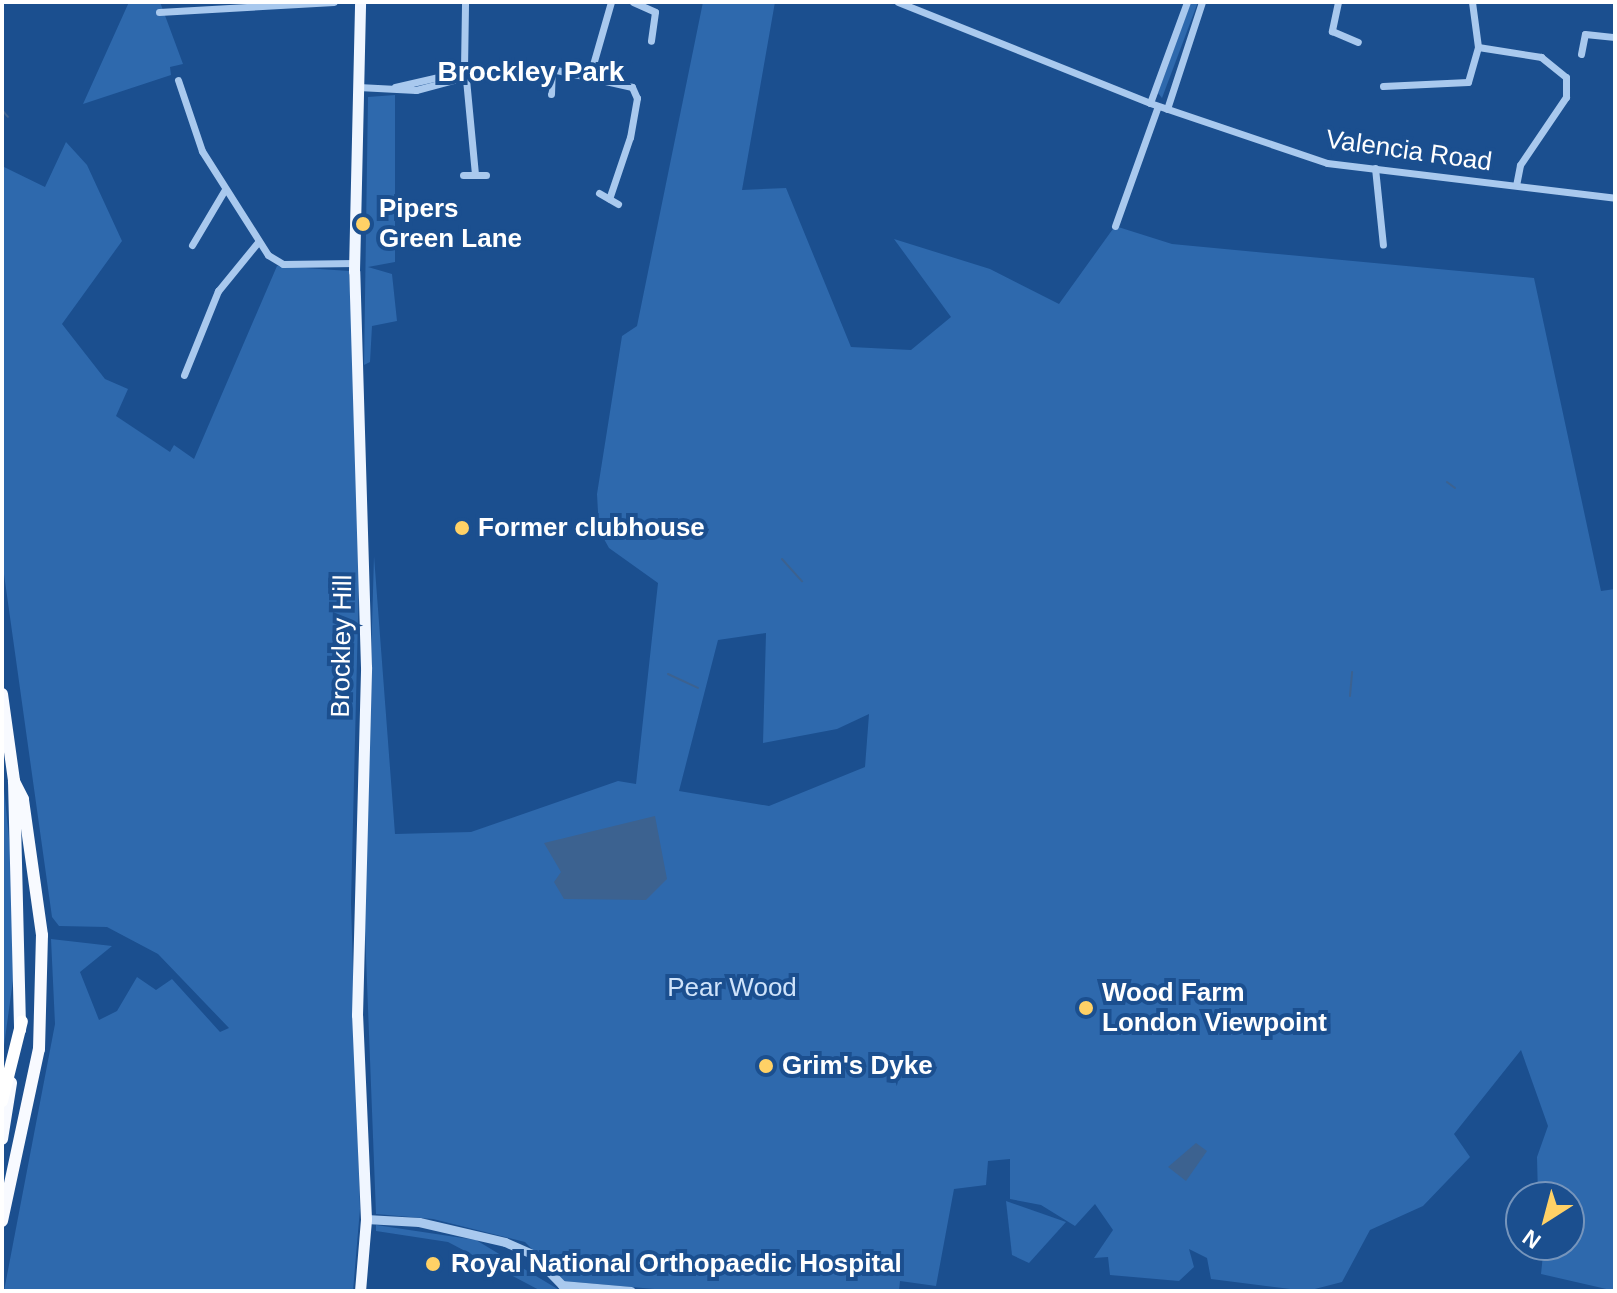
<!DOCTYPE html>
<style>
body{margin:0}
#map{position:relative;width:1617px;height:1293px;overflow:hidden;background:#1b4f8f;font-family:Arial,sans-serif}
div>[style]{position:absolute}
.green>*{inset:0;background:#2e69ad}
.water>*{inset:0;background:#3c6290}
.stream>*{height:2px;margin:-1px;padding:0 1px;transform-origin:1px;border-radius:1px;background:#3c6290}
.minor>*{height:7px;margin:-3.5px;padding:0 3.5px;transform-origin:3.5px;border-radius:3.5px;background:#a9c9ee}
.tertiary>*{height:9px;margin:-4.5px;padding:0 4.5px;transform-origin:4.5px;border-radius:4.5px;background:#a9c9ee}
.primary>*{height:11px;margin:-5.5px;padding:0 5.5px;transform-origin:5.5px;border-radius:5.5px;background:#f0f6ff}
.trunk>*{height:12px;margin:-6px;padding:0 6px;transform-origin:6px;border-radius:6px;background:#f8faff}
.motorway>*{height:12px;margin:-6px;padding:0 6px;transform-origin:6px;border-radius:6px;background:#fff}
.dots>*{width:22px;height:22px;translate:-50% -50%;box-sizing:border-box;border:4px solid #1b4f8f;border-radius:50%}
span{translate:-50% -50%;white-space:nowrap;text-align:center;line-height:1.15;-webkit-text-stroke:8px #1b4f8f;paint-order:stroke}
.street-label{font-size:26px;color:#fff}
.poi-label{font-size:26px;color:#fff;font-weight:700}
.left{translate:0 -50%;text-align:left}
.park-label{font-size:26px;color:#cfe3fa}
.neighbourhood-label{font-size:28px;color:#fff;font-weight:700}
.frame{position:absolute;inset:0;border:4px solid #fff;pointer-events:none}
.north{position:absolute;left:1505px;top:1181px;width:80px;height:80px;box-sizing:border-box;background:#1b4f8f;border:2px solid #7695bc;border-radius:50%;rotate:216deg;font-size:22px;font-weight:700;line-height:32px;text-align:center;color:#fff}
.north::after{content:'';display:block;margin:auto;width:28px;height:36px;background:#ffd166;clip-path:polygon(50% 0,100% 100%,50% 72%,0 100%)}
</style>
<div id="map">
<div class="green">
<i style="clip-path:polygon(129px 2px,160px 2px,183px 64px,170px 67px,171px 75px,83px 104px)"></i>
<i style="clip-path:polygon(evenodd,703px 2px,775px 2px,742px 190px,786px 188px,851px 347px,911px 350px,951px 317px,894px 239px,990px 269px,1059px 304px,1115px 226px,1172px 244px,1534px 278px,1601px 591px,1615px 589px,1615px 1291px,1541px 1274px,1544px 1245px,1569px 1245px,1569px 1197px,1538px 1197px,1537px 1157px,1548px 1126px,1521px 1050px,1454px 1134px,1470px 1157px,1423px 1206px,1370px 1230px,1342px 1282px,1307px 1291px,1211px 1279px,1207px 1258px,1189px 1249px,1194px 1267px,1179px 1281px,1110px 1275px,1108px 1257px,1094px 1258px,1113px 1230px,1095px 1204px,1075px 1226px,1041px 1205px,1010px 1199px,1010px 1159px,988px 1161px,986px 1185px,954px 1189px,936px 1286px,900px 1281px,899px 1291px,677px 1291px,563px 1281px,525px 1242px,433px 1219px,376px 1214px,364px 905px,374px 556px,395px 834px,471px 832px,618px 781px,636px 784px,658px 583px,609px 548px,599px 530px,597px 494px,622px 336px,637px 326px,703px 2px,766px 633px,763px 743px,837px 729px,869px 714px,865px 767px,769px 806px,679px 791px,718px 640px,766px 633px)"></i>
<i style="clip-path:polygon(1191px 2px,1198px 2px,1162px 98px,1158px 93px)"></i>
<i style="clip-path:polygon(395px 95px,395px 262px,368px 267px,392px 274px,397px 321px,372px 326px,370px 362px,364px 365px,368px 97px)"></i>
<i style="clip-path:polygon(66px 142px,87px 165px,122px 241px,62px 324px,105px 379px,128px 389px,116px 416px,170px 452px,174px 445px,194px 459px,277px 266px,349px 271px,361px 496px,351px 903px,360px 1209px,353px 1291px,4px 1291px,55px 1024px,51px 939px,112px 946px,80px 972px,99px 1020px,117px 1011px,137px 977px,156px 990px,172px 979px,220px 1032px,229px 1028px,158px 954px,107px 927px,59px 926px,52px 917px,2px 560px,2px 166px,45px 187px)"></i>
<i style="clip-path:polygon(2px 769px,19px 937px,2px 1060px)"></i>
<i style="clip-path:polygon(1006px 1201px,1066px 1222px,1029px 1263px,1012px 1255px)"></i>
<i style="clip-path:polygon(376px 1225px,476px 1240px,561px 1291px,541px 1291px,448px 1242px,376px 1231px)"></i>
</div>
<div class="water">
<i style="clip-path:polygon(655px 816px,667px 879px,646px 900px,564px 899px,554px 882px,561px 872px,544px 843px)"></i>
<i style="clip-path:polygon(1196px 1143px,1207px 1151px,1186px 1181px,1168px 1167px)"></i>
</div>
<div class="stream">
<i style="left:2px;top:110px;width:9px;rotate:49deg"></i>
<i style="left:1447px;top:482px;width:10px;rotate:37deg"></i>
<i style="left:782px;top:559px;width:30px;rotate:48deg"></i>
<i style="left:668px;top:674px;width:33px;rotate:25deg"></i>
<i style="left:1350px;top:696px;width:24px;rotate:-85deg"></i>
</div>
<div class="minor">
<i style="left:633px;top:2px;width:24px;rotate:24deg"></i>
<i style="left:655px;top:12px;width:29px;rotate:98deg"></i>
<i style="left:898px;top:2px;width:271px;rotate:21.8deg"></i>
<i style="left:1150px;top:103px;width:187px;rotate:18.7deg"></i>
<i style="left:1327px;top:163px;width:290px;rotate:6.9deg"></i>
<i style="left:1338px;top:2px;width:30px;rotate:102deg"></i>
<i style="left:1332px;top:31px;width:28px;rotate:23deg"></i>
<i style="left:159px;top:12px;width:175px;rotate:-3.3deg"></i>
<i style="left:1478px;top:47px;width:64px;rotate:9deg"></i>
<i style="left:1541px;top:57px;width:32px;rotate:39deg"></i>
<i style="left:1566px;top:77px;width:20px;rotate:90deg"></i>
<i style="left:1566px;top:97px;width:82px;rotate:124.1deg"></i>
<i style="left:1520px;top:165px;width:20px;rotate:101deg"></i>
<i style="left:1581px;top:54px;width:20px;rotate:-79deg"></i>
<i style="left:1585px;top:34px;width:30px;rotate:6deg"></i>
<i style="left:464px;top:69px;width:67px;rotate:-89.1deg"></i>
<i style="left:470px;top:72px;width:82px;rotate:-2.1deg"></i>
<i style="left:552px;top:69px;width:82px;rotate:12.7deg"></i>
<i style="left:632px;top:87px;width:12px;rotate:66deg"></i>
<i style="left:637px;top:98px;width:40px;rotate:100deg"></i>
<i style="left:630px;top:137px;width:65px;rotate:108.7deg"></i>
<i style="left:590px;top:75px;width:76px;rotate:-74deg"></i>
<i style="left:466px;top:79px;width:96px;rotate:84.6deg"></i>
<i style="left:178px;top:80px;width:75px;rotate:71.3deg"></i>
<i style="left:202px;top:151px;width:123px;rotate:57.6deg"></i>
<i style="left:268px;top:255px;width:17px;rotate:31deg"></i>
<i style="left:283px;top:264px;width:72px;rotate:-0.8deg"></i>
<i style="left:1383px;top:86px;width:85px;rotate:-2.7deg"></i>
<i style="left:1468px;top:82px;width:36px;rotate:-74deg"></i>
<i style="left:1478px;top:47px;width:45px;rotate:-97.6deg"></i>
<i style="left:358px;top:87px;width:58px;rotate:3deg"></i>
<i style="left:416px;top:90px;width:47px;rotate:-14.9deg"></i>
<i style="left:395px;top:87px;width:67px;rotate:-13deg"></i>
<i style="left:551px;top:94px;width:25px;rotate:-88deg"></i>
<i style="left:1150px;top:103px;width:108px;rotate:-69.9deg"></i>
<i style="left:1167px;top:109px;width:113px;rotate:-71.9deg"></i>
<i style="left:1375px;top:168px;width:77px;rotate:84.1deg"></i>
<i style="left:463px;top:175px;width:23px"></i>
<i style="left:599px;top:193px;width:22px;rotate:30deg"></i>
<i style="left:1115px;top:226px;width:127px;rotate:-70.3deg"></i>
<i style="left:192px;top:245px;width:63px;rotate:-59.3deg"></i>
<i style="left:184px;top:375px;width:91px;rotate:-68deg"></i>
<i style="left:218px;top:291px;width:63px;rotate:-50.8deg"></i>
</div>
<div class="tertiary">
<i style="left:366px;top:1219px;width:53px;rotate:3.2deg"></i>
<i style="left:419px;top:1222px;width:88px;rotate:13.1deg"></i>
<i style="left:505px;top:1242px;width:30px;rotate:24deg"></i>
<i style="left:532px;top:1254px;width:43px;rotate:45.9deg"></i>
<i style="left:562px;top:1285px;width:69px;rotate:5deg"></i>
</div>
<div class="primary">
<i style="left:360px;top:1291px;width:72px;rotate:-85.2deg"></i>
<i style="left:366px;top:1219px;width:204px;rotate:-92.5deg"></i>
<i style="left:357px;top:1015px;width:348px;rotate:-88.5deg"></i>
<i style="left:366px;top:667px;width:396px;rotate:-91.7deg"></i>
<i style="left:354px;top:271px;width:269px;rotate:-88.7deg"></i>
</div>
<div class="trunk">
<i style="left:2px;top:694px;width:88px;rotate:82.1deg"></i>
<i style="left:14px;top:781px;width:249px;rotate:88.6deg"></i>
<i style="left:2px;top:1139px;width:57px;rotate:-80.9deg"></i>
<i style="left:2px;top:1221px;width:176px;rotate:-77.9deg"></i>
<i style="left:39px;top:1049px;width:114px;rotate:-88.5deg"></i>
<i style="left:42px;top:935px;width:137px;rotate:-98deg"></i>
<i style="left:23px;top:799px;width:20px;rotate:-117deg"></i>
</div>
<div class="motorway">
<i style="left:2px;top:1101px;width:82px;rotate:-76deg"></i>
</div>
<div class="dots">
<i style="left:363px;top:224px;background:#ffd166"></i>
<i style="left:462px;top:528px;background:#ffd166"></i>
<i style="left:1086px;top:1008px;background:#ffd166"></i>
<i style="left:766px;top:1066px;background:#ffd166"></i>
<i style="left:433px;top:1264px;background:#ffd166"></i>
</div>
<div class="street-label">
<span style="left:1409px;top:151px;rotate:8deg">Valencia Road</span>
<span style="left:342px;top:646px;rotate:-89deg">Brockley Hill</span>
</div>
<div class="poi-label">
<span class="left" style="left:379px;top:224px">Pipers<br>Green Lane</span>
<span class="left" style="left:478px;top:528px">Former clubhouse</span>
<span class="left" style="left:1102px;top:1008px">Wood Farm<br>London Viewpoint</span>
<span class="left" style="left:782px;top:1066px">Grim's Dyke</span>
<span class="left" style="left:451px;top:1264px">Royal National Orthopaedic Hospital</span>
</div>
<div class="park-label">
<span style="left:732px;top:988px">Pear Wood</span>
</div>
<div class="neighbourhood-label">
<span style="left:531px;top:72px">Brockley Park</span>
</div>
<div class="frame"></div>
<div class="north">N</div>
</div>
